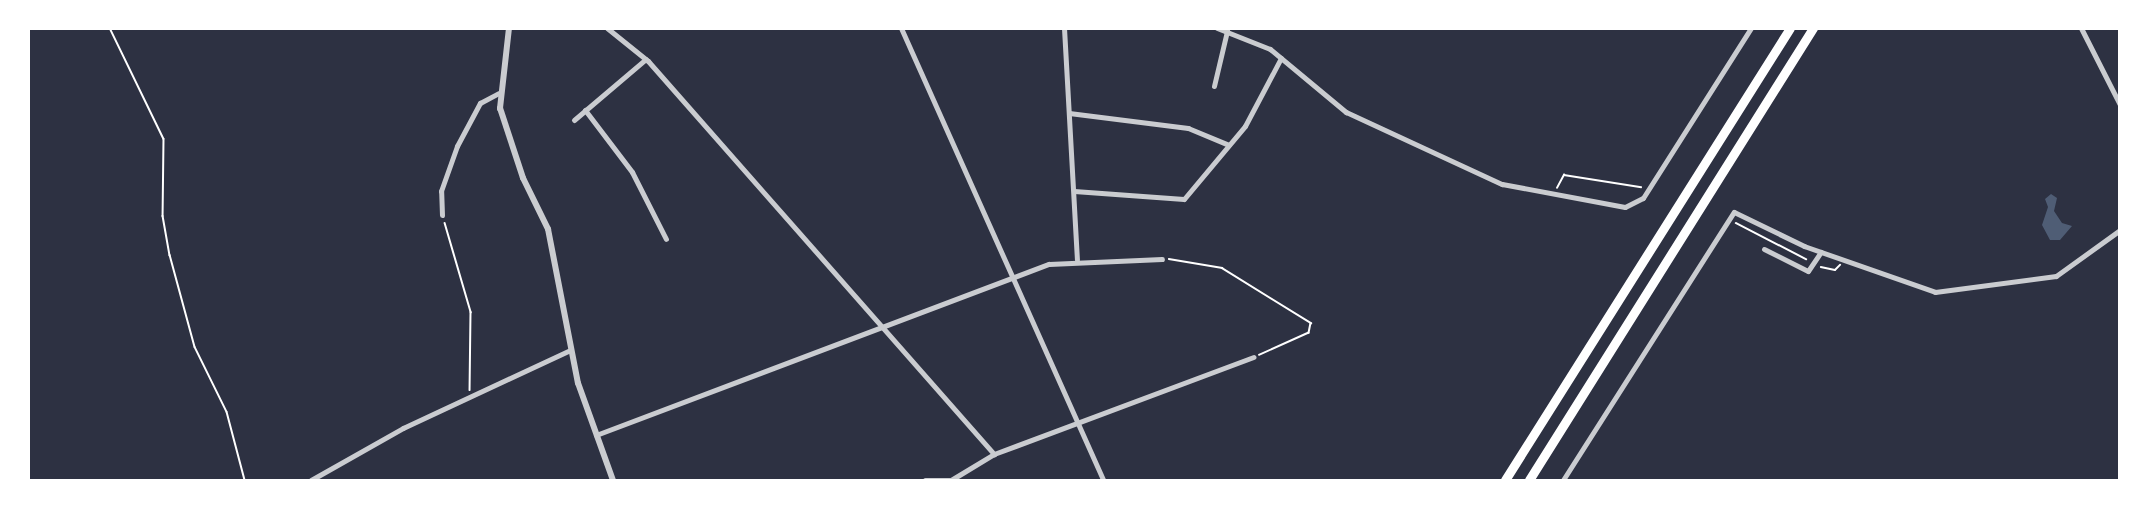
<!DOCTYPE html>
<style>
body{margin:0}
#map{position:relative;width:2148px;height:509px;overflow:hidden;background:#2d3142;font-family:"Titillium Web",sans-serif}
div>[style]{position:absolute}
.water>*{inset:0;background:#4f5d75}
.path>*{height:1.5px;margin:-0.75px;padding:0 0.75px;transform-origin:0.75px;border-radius:0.75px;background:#fff}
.minor>*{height:5px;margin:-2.5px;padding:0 2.5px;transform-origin:2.5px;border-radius:2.5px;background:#caccd0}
.tertiary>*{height:6px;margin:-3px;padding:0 3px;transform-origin:3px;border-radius:3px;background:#caccd0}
.motorway>*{height:9px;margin:-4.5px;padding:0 4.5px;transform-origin:4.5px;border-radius:4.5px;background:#fff}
span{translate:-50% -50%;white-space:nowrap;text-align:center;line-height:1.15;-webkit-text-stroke:6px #fff;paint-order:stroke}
.frame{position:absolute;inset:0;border:30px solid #fff;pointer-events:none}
</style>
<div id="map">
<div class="water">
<i style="clip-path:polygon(2051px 194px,2057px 198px,2054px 211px,2062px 223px,2072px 226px,2060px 240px,2050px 240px,2042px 225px,2048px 207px,2045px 199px)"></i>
</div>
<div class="path">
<i style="left:110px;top:28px;width:123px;rotate:64.1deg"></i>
<i style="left:164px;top:139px;width:77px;rotate:90.7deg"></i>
<i style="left:163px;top:216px;width:40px;rotate:80deg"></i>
<i style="left:170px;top:255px;width:95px;rotate:74.8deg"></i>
<i style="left:195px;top:347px;width:72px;rotate:63.8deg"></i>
<i style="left:227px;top:412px;width:70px;rotate:75.2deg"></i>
<i style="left:1557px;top:188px;width:15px;rotate:-62deg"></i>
<i style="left:1564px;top:175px;width:78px;rotate:8.9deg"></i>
<i style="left:445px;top:223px;width:93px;rotate:73.7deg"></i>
<i style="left:471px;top:312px;width:78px;rotate:90.7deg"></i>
<i style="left:1736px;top:223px;width:79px;rotate:27.2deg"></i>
<i style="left:1169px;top:259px;width:54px;rotate:9.6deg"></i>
<i style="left:1222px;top:268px;width:105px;rotate:31.7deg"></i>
<i style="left:1311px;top:323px;width:10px;rotate:101deg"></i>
<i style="left:1309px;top:333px;width:54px;rotate:155.8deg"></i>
<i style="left:1821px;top:267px;width:14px;rotate:12deg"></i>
<i style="left:1835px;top:270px;width:7px;rotate:-45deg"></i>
</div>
<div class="minor">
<i style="left:607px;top:28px;width:53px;rotate:38.8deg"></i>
<i style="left:648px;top:61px;width:524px;rotate:48.64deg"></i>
<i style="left:901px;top:28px;width:495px;rotate:65.9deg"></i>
<i style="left:1064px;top:28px;width:232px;rotate:86.8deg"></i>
<i style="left:1217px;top:28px;width:57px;rotate:21.6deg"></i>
<i style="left:1270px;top:49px;width:99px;rotate:39.7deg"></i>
<i style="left:1346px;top:112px;width:172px;rotate:24.8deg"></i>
<i style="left:1502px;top:184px;width:125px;rotate:10.6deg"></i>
<i style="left:1625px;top:207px;width:20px;rotate:-27deg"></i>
<i style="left:1643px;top:198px;width:201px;rotate:-57.6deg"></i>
<i style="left:2081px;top:28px;width:86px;rotate:63.1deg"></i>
<i style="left:1214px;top:86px;width:57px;rotate:-76.7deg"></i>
<i style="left:585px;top:110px;width:78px;rotate:52.8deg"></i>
<i style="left:632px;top:172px;width:75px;rotate:63.1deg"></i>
<i style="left:1069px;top:113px;width:120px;rotate:7.2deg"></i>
<i style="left:1188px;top:128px;width:44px;rotate:22.5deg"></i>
<i style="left:574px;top:120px;width:94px;rotate:-40.3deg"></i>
<i style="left:1074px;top:191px;width:110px;rotate:4.2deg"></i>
<i style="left:1184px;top:199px;width:95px;rotate:-50.1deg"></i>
<i style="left:1245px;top:126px;width:77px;rotate:-62.1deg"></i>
<i style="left:442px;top:215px;width:24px;rotate:-92deg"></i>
<i style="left:441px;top:191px;width:48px;rotate:-70.4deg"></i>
<i style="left:457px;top:146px;width:49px;rotate:-61.9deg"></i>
<i style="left:480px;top:103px;width:21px;rotate:-28deg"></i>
<i style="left:1764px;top:249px;width:49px;rotate:26.6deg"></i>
<i style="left:1808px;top:271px;width:23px;rotate:-56deg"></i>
<i style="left:596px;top:435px;width:484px;rotate:-20.7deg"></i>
<i style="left:1049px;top:264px;width:113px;rotate:-2.5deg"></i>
<i style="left:311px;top:480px;width:106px;rotate:-29.5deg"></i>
<i style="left:403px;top:428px;width:184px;rotate:-25deg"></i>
<i style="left:925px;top:480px;width:26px"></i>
<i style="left:951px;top:480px;width:50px;rotate:-31.2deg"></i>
<i style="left:994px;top:454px;width:277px;rotate:-20.5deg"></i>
<i style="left:1563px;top:480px;width:318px;rotate:-57.5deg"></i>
<i style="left:1734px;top:212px;width:78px;rotate:25.9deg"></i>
<i style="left:1804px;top:246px;width:139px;rotate:19.3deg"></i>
<i style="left:1935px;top:292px;width:122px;rotate:-7.5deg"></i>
<i style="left:2056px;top:276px;width:79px;rotate:-35.7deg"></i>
</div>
<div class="tertiary">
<i style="left:509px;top:28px;width:81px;rotate:96.4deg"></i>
<i style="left:500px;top:108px;width:74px;rotate:71.8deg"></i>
<i style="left:523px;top:178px;width:57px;rotate:63.9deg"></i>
<i style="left:548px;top:229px;width:157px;rotate:79deg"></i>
<i style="left:578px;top:383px;width:103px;rotate:70.2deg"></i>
</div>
<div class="motorway">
<i style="left:1505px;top:480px;width:534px;rotate:-57.77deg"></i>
<i style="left:1529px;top:480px;width:534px;rotate:-57.86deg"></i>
</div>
<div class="frame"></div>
</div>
